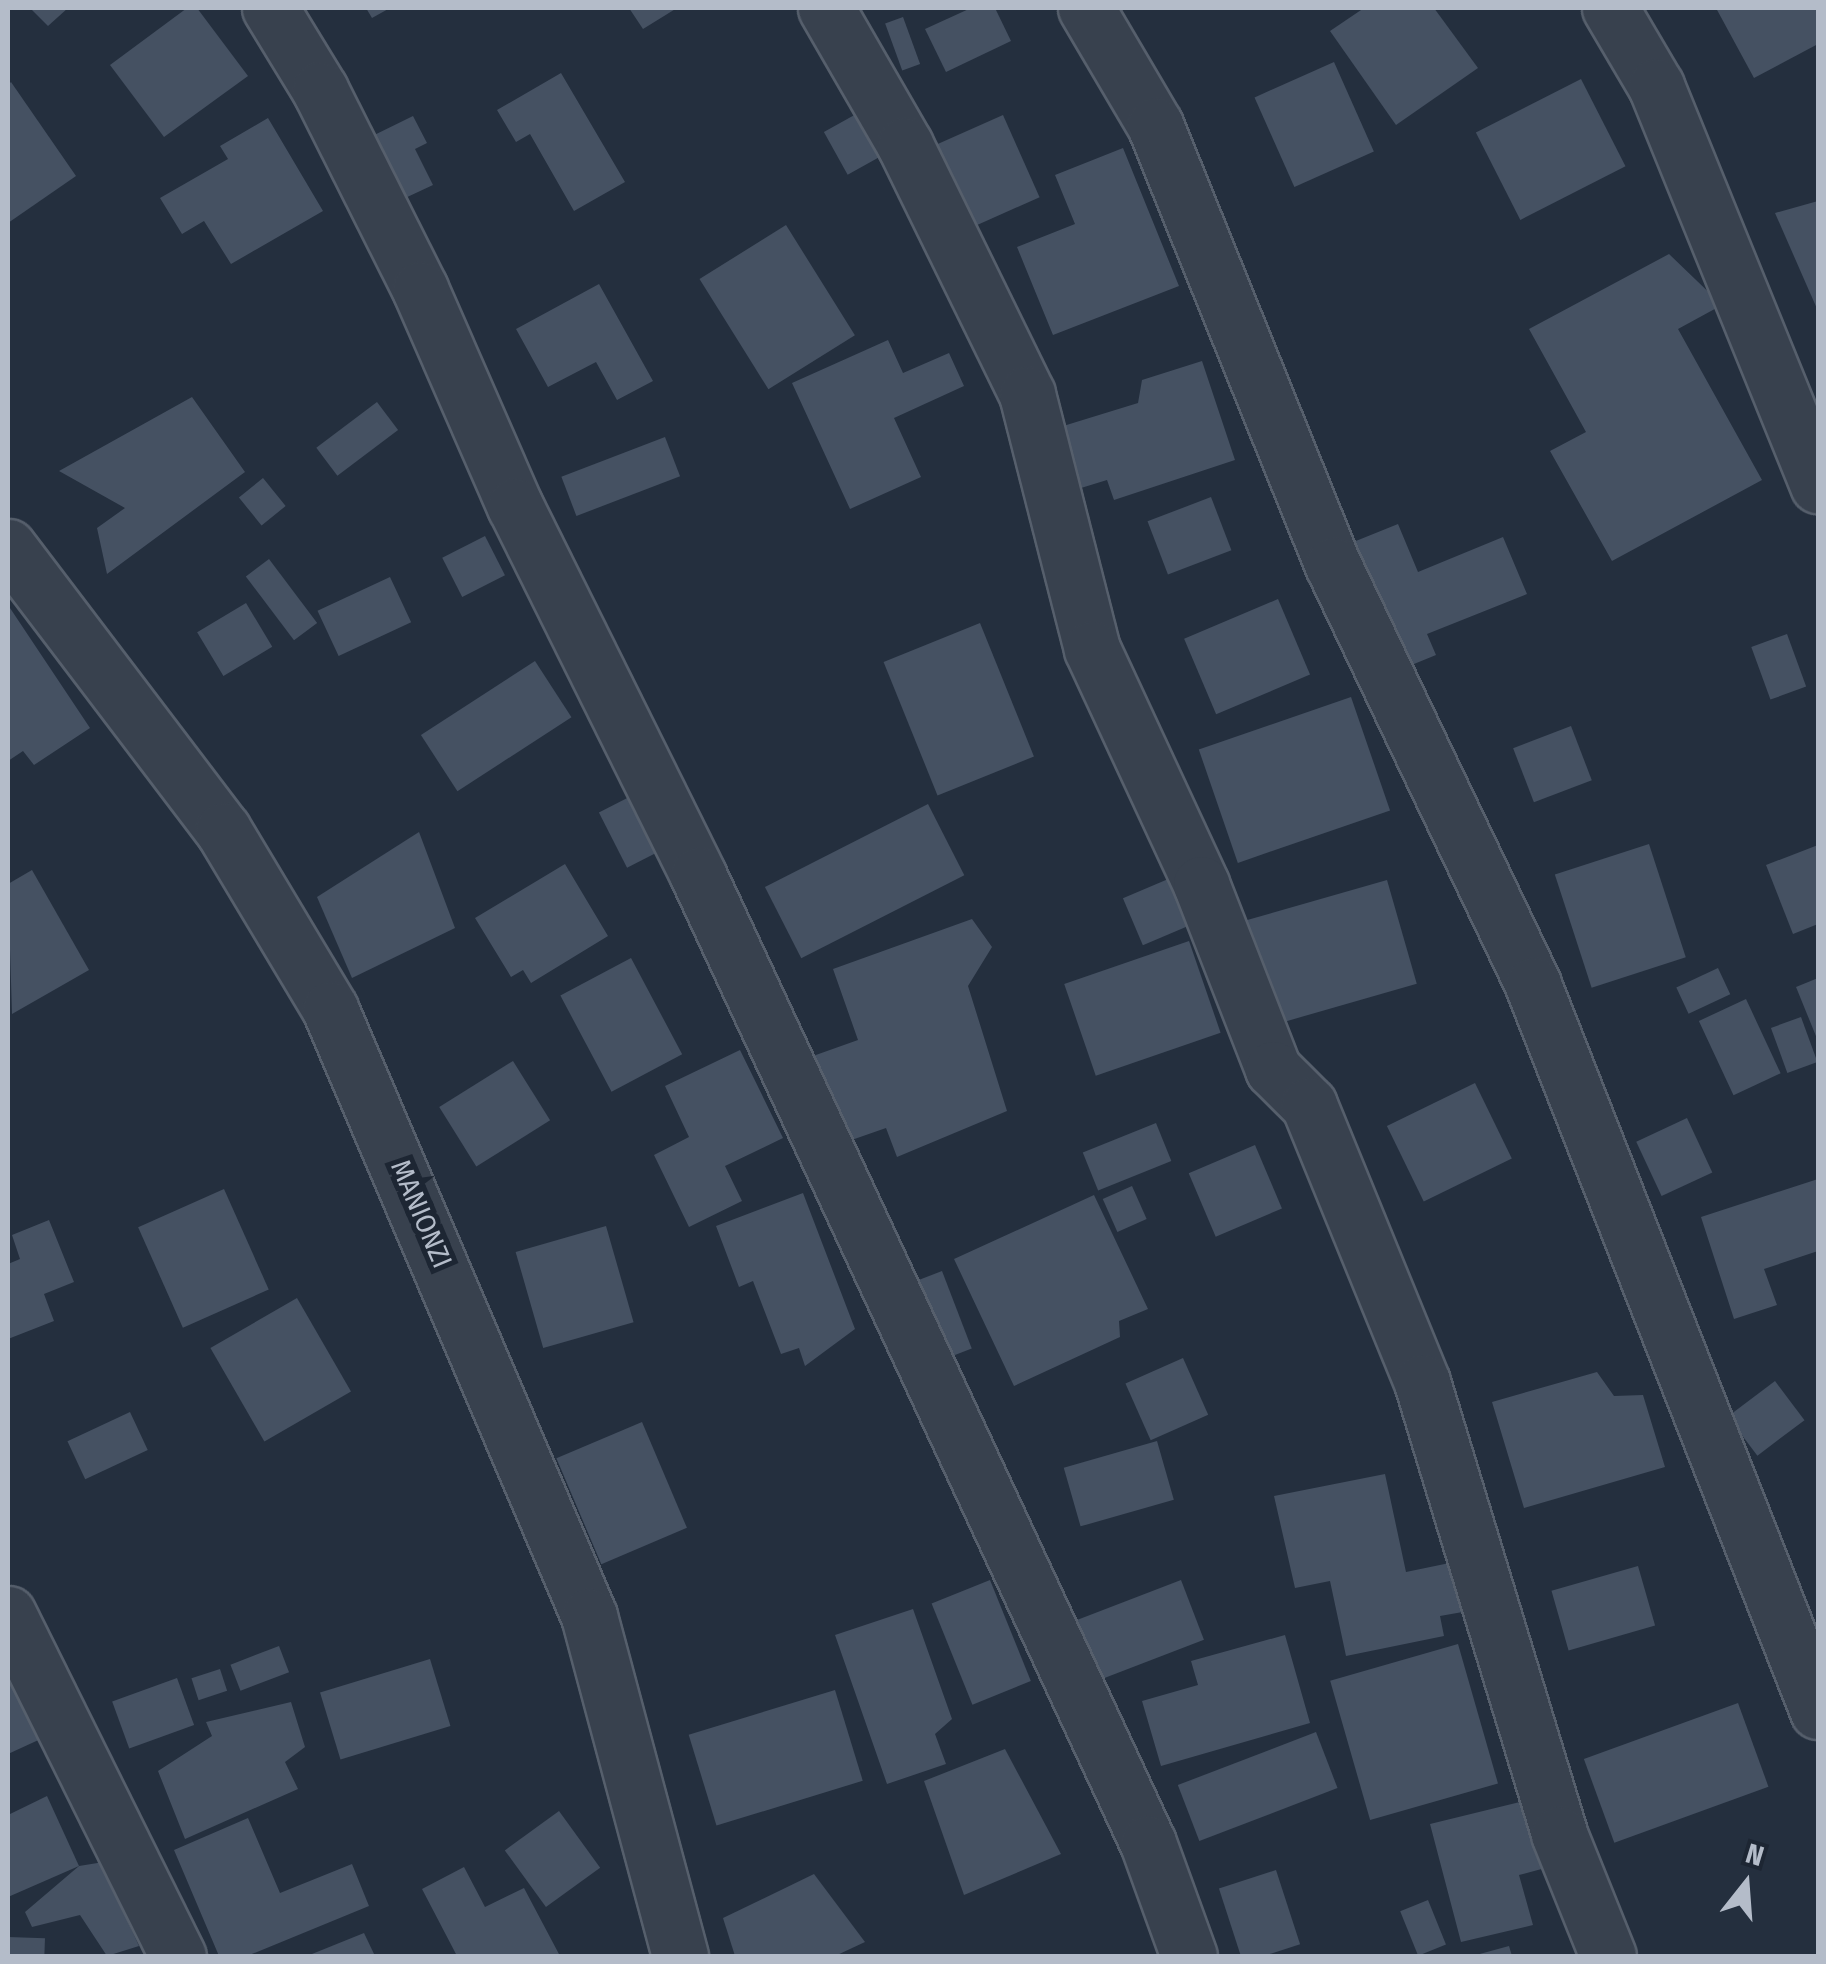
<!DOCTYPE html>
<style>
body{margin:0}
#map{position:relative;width:1826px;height:1964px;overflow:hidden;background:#242f3e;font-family:"Fira Sans Condensed",sans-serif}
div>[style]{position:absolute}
.building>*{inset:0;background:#455162;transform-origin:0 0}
.roads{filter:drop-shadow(2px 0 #565f6c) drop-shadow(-2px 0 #565f6c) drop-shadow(0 2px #565f6c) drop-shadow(0 -2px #565f6c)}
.minor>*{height:55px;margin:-27.5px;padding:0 27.5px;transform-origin:27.5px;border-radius:27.5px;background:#38414e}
span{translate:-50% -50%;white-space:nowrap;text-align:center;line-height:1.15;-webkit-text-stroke:10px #1d2633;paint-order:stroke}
.street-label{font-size:28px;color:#b4bcc9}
.frame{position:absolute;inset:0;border:10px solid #b4bcc9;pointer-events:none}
.north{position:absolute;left:1696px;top:1834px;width:100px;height:100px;-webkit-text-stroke:8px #1d2633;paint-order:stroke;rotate:17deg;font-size:28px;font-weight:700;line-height:40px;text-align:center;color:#b4bcc9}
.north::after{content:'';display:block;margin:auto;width:35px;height:45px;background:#b4bcc9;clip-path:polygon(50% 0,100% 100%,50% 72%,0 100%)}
</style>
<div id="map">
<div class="building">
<i style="clip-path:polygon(30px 8px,68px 8px,48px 26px)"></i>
<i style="clip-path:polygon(187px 8px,197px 8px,248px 76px,164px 137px,110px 65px)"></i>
<i style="clip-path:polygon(366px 8px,390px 8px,372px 18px)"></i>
<i style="clip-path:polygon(629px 8px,677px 8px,643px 29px)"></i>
<i style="clip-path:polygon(971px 8px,995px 8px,1011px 41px,946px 72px,925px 29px)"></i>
<i style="clip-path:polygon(1364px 8px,1434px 8px,1478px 68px,1396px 125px,1330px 31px)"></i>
<i style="clip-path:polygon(1716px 8px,1818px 8px,1818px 44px,1754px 78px)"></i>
<i style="left:903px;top:17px;width:50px;height:19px;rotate:70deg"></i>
<i style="left:1334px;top:62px;width:98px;height:87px;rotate:66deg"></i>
<i style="clip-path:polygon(561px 73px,625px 182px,574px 211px,530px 134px,516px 142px,497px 110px)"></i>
<i style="left:1581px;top:79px;width:98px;height:118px;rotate:63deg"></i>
<i style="clip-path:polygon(11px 82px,76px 176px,8px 223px,8px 85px)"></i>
<i style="left:858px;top:113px;width:49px;height:39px;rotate:61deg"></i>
<i style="left:1003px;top:115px;width:90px;height:72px;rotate:66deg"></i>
<i style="clip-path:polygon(413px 116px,427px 143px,415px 149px,433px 185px,388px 206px,358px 143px)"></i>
<i style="clip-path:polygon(268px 118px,323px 211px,231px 264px,204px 221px,182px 234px,160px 198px,228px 159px,220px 146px)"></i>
<i style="clip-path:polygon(1123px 148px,1179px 286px,1053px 335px,1017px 247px,1075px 224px,1055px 175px)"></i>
<i style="clip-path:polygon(1818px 201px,1818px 311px,1775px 213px)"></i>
<i style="left:786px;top:225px;width:130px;height:102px;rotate:58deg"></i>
<i style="clip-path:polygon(1669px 254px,1722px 305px,1678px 329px,1762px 480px,1612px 561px,1550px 451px,1586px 432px,1529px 329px)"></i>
<i style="clip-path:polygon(599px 284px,653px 381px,617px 400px,596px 362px,548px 387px,516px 329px)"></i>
<i style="clip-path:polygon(888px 340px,903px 373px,949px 353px,964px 386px,894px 418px,921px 477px,850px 509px,792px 383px)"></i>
<i style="clip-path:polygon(1202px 361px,1235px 460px,1114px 500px,1107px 480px,1081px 488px,1060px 427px,1138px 403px,1142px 380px)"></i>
<i style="clip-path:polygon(192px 397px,245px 472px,107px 574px,97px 528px,125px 508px,59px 471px)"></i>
<i style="left:377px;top:402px;width:35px;height:76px;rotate:53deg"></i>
<i style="left:665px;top:437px;width:42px;height:111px;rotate:69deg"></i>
<i style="left:263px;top:478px;width:36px;height:31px;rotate:51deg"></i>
<i style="left:1211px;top:497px;width:57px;height:68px;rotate:69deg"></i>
<i style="clip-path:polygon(1398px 524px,1418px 572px,1503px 537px,1527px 594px,1427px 634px,1436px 655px,1392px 673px,1341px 547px)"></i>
<i style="left:485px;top:536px;width:44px;height:48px;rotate:63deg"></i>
<i style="left:269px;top:559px;width:80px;height:29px;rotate:53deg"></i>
<i style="left:390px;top:577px;width:50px;height:80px;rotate:65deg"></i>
<i style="left:1278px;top:599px;width:82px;height:102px;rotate:67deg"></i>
<i style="left:246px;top:603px;width:51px;height:57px;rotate:59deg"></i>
<i style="clip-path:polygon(8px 605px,90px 728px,34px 765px,23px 751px,8px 761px)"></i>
<i style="left:980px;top:623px;width:144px;height:104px;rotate:68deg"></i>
<i style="left:1787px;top:634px;width:56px;height:38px;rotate:70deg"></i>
<i style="left:535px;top:661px;width:67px;height:136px;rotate:57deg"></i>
<i style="left:1351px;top:697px;width:120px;height:161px;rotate:71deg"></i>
<i style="left:1571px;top:726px;width:58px;height:62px;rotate:69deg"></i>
<i style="left:639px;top:792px;width:62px;height:45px;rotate:63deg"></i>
<i style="left:928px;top:804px;width:80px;height:183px;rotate:63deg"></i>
<i style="clip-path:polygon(419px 832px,455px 928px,352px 978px,317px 897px)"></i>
<i style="left:1649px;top:844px;width:119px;height:99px;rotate:72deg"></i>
<i style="clip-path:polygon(1818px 845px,1818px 924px,1793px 934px,1766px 865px)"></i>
<i style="clip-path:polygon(565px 864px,608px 936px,531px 983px,523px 970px,511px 977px,475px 918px)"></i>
<i style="clip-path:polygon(32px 870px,89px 970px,12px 1014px,8px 884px)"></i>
<i style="left:1180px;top:874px;width:51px;height:62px;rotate:67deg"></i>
<i style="left:1387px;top:880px;width:108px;height:149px;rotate:74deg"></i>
<i style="clip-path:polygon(972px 919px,992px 947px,968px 986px,1007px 1111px,897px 1157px,886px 1128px,843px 1143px,813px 1056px,858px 1040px,833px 969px)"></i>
<i style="left:1189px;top:941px;width:97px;height:132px;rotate:71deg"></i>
<i style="left:631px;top:958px;width:109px;height:80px;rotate:62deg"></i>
<i style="left:1718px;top:968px;width:29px;height:46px;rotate:65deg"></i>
<i style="clip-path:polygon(1818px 978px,1818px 1041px,1796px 987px)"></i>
<i style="left:1746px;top:999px;width:82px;height:52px;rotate:65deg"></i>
<i style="left:1801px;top:1017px;width:48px;height:32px;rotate:70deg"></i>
<i style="clip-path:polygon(740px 1050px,783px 1138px,725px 1166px,742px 1201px,689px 1227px,654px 1155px,689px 1137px,665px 1086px)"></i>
<i style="left:513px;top:1061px;width:70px;height:87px;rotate:58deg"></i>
<i style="left:1475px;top:1083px;width:84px;height:98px;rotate:64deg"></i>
<i style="left:1687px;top:1118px;width:60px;height:56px;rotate:65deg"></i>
<i style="left:1156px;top:1123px;width:41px;height:79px;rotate:68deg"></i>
<i style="left:1255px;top:1145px;width:69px;height:72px;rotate:67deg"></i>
<i style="clip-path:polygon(1818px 1179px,1818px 1251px,1764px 1269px,1777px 1305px,1734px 1319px,1701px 1217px)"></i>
<i style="left:1132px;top:1186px;width:36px;height:32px;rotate:66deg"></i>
<i style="left:224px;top:1189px;width:110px;height:94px;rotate:66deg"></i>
<i style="clip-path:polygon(803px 1193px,855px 1329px,805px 1366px,799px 1348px,781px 1354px,753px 1281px,739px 1287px,716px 1226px)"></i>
<i style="clip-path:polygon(1094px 1195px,1148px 1309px,1119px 1321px,1120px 1337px,1014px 1386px,954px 1259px)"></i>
<i style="clip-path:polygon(49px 1220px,74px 1282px,44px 1294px,54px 1321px,8px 1339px,8px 1264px,20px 1259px,12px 1235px)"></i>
<i style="left:606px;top:1226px;width:100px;height:94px;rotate:74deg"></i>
<i style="left:942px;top:1271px;width:83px;height:36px;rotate:69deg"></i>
<i style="left:297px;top:1298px;width:108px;height:100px;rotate:60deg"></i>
<i style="left:1183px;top:1358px;width:62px;height:63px;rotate:66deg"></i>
<i style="clip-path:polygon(1597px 1372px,1614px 1396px,1643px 1395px,1665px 1467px,1524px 1508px,1492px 1402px)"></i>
<i style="left:1775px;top:1381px;width:49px;height:59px;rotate:53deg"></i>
<i style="left:130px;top:1412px;width:42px;height:69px;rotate:65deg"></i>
<i style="left:642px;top:1422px;width:115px;height:93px;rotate:67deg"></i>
<i style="left:1157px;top:1441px;width:61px;height:97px;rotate:74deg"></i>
<i style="clip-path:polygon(1385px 1474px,1406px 1572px,1464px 1560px,1474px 1610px,1440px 1616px,1444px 1636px,1346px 1656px,1330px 1581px,1295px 1588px,1274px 1496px)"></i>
<i style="left:1638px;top:1566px;width:62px;height:90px;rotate:74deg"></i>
<i style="left:990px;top:1580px;width:109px;height:63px;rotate:68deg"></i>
<i style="left:1181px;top:1580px;width:64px;height:117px;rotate:69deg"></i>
<i style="clip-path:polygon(913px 1609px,952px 1719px,935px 1734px,946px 1764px,887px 1784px,835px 1635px)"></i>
<i style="clip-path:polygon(1285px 1635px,1310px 1723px,1161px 1766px,1142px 1701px,1198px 1685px,1191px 1661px)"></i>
<i style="left:1458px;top:1644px;width:145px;height:133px;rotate:74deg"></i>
<i style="left:279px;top:1646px;width:28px;height:52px;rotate:69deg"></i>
<i style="left:430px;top:1659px;width:70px;height:115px;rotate:73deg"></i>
<i style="clip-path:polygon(8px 1667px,45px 1737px,8px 1754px)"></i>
<i style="left:220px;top:1669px;width:23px;height:30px;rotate:72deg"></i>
<i style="left:177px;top:1678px;width:50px;height:69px;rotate:70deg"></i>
<i style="left:835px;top:1690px;width:95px;height:153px;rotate:73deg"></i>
<i style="clip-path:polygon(291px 1702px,305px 1747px,285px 1762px,298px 1789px,185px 1839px,158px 1771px,212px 1736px,206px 1722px)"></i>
<i style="left:1738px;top:1703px;width:89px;height:164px;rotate:70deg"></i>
<i style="left:1316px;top:1732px;width:60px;height:148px;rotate:69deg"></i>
<i style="clip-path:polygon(1005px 1749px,1061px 1854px,964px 1895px,924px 1781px)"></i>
<i style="clip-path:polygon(47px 1796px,79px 1866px,8px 1897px,8px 1815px)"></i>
<i style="clip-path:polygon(1532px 1799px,1549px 1867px,1519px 1875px,1533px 1925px,1461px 1942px,1430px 1824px)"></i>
<i style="left:559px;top:1811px;width:70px;height:67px;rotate:54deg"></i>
<i style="clip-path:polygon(248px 1818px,280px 1893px,352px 1864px,369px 1906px,247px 1956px,219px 1956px,174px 1850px)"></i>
<i style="clip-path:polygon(116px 1860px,145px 1914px,128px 1922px,139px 1946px,107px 1956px,80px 1915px,32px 1927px,25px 1912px,79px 1866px)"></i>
<i style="clip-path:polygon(464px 1867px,485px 1907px,524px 1888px,560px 1956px,457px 1956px,422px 1889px)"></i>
<i style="left:1276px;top:1870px;width:78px;height:60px;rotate:72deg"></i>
<i style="clip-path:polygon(814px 1874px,865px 1942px,835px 1956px,735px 1956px,723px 1918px)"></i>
<i style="left:1428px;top:1900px;width:48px;height:30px;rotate:68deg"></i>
<i style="clip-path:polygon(364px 1933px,375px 1956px,307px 1956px)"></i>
<i style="left:8px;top:1937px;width:37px;height:19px;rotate:2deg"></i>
<i style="clip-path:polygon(1509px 1946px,1512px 1956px,1476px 1956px,1476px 1955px)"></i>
</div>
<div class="roads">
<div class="minor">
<i style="left:270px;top:8px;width:96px;rotate:58.6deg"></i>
<i style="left:320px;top:90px;width:223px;rotate:63.3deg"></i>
<i style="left:420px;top:289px;width:237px;rotate:66.4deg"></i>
<i style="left:515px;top:506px;width:412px;rotate:63.6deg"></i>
<i style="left:698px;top:875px;width:1067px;rotate:65.07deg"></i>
<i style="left:1148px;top:1843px;width:120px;rotate:70.1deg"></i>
<i style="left:826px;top:8px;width:158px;rotate:60deg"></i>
<i style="left:905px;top:145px;width:277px;rotate:63.9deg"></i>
<i style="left:1027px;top:394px;width:263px;rotate:75.7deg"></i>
<i style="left:1092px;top:649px;width:259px;rotate:65.1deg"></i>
<i style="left:1201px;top:884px;width:199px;rotate:68.7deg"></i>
<i style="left:1273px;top:1069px;width:51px;rotate:45deg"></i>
<i style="left:1309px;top:1105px;width:299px;rotate:67.8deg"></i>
<i style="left:1422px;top:1382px;width:472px;rotate:73.1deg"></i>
<i style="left:1559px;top:1834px;width:131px;rotate:68.1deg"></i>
<i style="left:1086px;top:8px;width:136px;rotate:59.5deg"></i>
<i style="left:1155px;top:125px;width:475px;rotate:68deg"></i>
<i style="left:1333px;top:565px;width:465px;rotate:64.5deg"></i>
<i style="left:1533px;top:985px;width:780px;rotate:68.57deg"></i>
<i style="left:1610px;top:8px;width:91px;rotate:59.5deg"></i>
<i style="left:1656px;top:86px;width:431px;rotate:67.9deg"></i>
<i style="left:8px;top:547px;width:355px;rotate:52.8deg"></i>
<i style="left:223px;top:830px;width:209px;rotate:59.1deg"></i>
<i style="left:330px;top:1009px;width:660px;rotate:66.89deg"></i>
<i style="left:589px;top:1616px;width:352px;rotate:75deg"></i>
<i style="left:8px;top:1614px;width:382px;rotate:63.6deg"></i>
</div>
</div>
<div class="street-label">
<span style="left:421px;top:1214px;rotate:67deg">MANIONZI</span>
</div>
<div class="frame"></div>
<div class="north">N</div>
</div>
